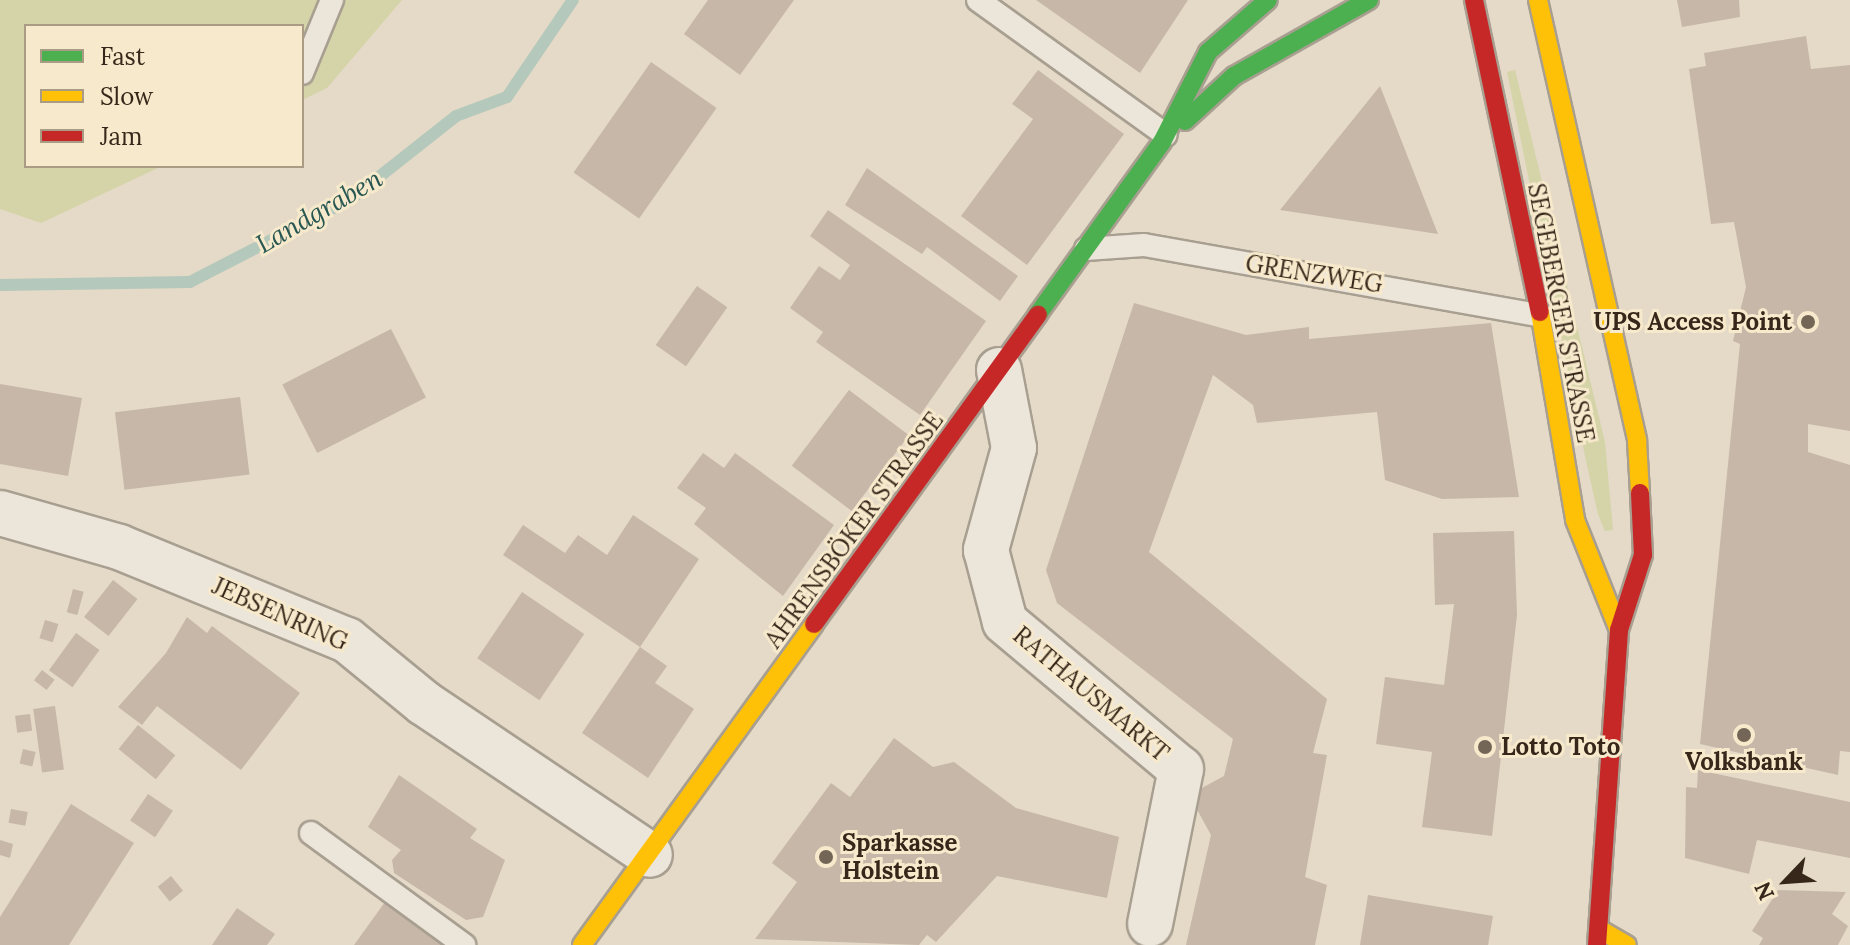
<!DOCTYPE html>
<meta charset="utf-8">
<style>
body{margin:0}
#map{position:relative;width:1850px;height:945px;overflow:hidden;background:#e4dac7;font-family:Lora,serif}
div>[style]{position:absolute}
.green>*{inset:0;background:#d5d3a8}
.stream>*{height:12px;margin:-6px;padding:0 6px;transform-origin:6px;border-radius:6px;background:#b4c8bb}
.building>*{inset:0;background:#c7b7a8;transform-origin:0 0}
.roads{filter:drop-shadow(2px 0 #a89f91) drop-shadow(-2px 0 #a89f91) drop-shadow(0 2px #a89f91) drop-shadow(0 -2px #a89f91)}
.lane>*{height:22px;margin:-11px;padding:0 11px;transform-origin:11px;border-radius:11px;background:#ece5da}
.street>*{height:44px;margin:-22px;padding:0 22px;transform-origin:22px;border-radius:22px;background:#ece5da}
.fast>*{height:18px;margin:-9px;padding:0 9px;transform-origin:9px;border-radius:9px;background:#4caf50}
.slow>*{height:18px;margin:-9px;padding:0 9px;transform-origin:9px;border-radius:9px;background:#ffc107}
.jam>*{height:18px;margin:-9px;padding:0 9px;transform-origin:9px;border-radius:9px;background:#c62828}
.dots>*{width:22px;height:22px;translate:-50% -50%;box-sizing:border-box;border:4px solid #f7e9cb;border-radius:50%}
span{translate:-50% -50%;white-space:nowrap;text-align:center;line-height:1.15;-webkit-text-stroke:6px #f7e9cb;paint-order:stroke}
.street-label{font-size:24px;color:#36271a}
.poi-label{font-size:24px;color:#36271a;font-weight:700}
.right{translate:-100% -50%;text-align:right}
.left{translate:0 -50%;text-align:left}
.water-label{font-size:26px;color:#285752;font-style:italic}
.legend{position:absolute;left:24px;top:24px;width:280px;height:144px;box-sizing:border-box;background:#f7e9cb;border:2px solid #aa9b84;margin:0;padding:10px 14px;list-style:none;font-size:24px;color:#36271a}
.legend li{display:flex;align-items:center;gap:16px;height:40px}
.legend b{width:40px;border:2px solid #aa9b84}
.north{position:absolute;left:1746px;top:841px;width:80px;height:80px;-webkit-text-stroke:6px #f7e9cb;paint-order:stroke;rotate:245deg;font-size:22px;font-weight:700;line-height:32px;text-align:center;color:#36271a}
.north::after{content:'';display:block;margin:auto;width:28px;height:36px;background:#36271a;clip-path:polygon(50% 0,100% 100%,50% 72%,0 100%)}
</style>
<div id="map">
<div class="green">
<i style="clip-path:polygon(0 0,402px 0,327px 88px,302px 100px,302px 26px,26px 26px,26px 166px,162px 166px,41px 223px,0 209px)"></i>
<i style="clip-path:polygon(1515px 70px,1605px 442px,1613px 530px,1605px 531px,1598px 514px,1586px 461px,1507px 72px)"></i>
</div>
<div class="stream">
<i style="left:0;top:285px;width:190px;rotate:-0.9deg"></i>
<i style="left:190px;top:282px;width:181px;rotate:-27.3deg"></i>
<i style="left:351px;top:199px;width:134px;rotate:-38.3deg"></i>
<i style="left:456px;top:116px;width:54px;rotate:-20.4deg"></i>
<i style="left:507px;top:97px;width:117px;rotate:-55.8deg"></i>
</div>
<div class="building">
<i style="clip-path:polygon(708px 0,794px 0,740px 75px,684px 34px)"></i>
<i style="clip-path:polygon(1036px 0,1188px 0,1140px 73px)"></i>
<i style="clip-path:polygon(1677px 0,1739px 0,1740px 17px,1682px 27px)"></i>
<i style="clip-path:polygon(1806px 36px,1811px 69px,1850px 65px,1850px 431px,1808px 424px,1808px 452px,1850px 465px,1850px 752px,1840px 751px,1838px 775px,1700px 744px,1740px 344px,1733px 341px,1746px 287px,1734px 222px,1711px 224px,1689px 69px,1706px 66px,1704px 53px)"></i>
<i style="left:651px;top:62px;width:80px;height:135px;rotate:35deg"></i>
<i style="clip-path:polygon(1038px 70px,1124px 134px,1027px 265px,961px 216px,1033px 119px,1012px 104px)"></i>
<i style="clip-path:polygon(1380px 86px,1438px 234px,1280px 210px)"></i>
<i style="clip-path:polygon(867px 168px,1018px 276px,1000px 301px,927px 247px,922px 254px,845px 205px)"></i>
<i style="clip-path:polygon(828px 210px,986px 321px,920px 415px,816px 342px,823px 332px,790px 308px,819px 266px,840px 280px,850px 265px,810px 236px)"></i>
<i style="left:697px;top:286px;width:37px;height:72px;rotate:35deg"></i>
<i style="clip-path:polygon(1134px 303px,1246px 335px,1309px 327px,1309px 339px,1491px 323px,1519px 497px,1442px 499px,1385px 480px,1377px 412px,1257px 423px,1253px 405px,1213px 375px,1149px 552px,1327px 699px,1313px 753px,1327px 755px,1305px 877px,1327px 885px,1315px 945px,1186px 945px,1211px 835px,1189px 795px,1224px 776px,1233px 739px,1057px 603px,1046px 570px)"></i>
<i style="left:391px;top:329px;width:77px;height:122px;rotate:63deg"></i>
<i style="clip-path:polygon(0 384px,82px 398px,68px 476px,0 464px)"></i>
<i style="left:849px;top:390px;width:75px;height:95px;rotate:37deg"></i>
<i style="left:240px;top:397px;width:78px;height:126px;rotate:83deg"></i>
<i style="clip-path:polygon(703px 453px,724px 468px,735px 453px,834px 525px,783px 596px,694px 524px,706px 508px,677px 488px)"></i>
<i style="clip-path:polygon(633px 515px,699px 559px,640px 647px,667px 666px,655px 683px,694px 709px,648px 778px,582px 733px,640px 647px,503px 555px,523px 525px,565px 553px,578px 535px,607px 555px)"></i>
<i style="clip-path:polygon(1514px 531px,1517px 615px,1492px 836px,1422px 827px,1432px 752px,1376px 744px,1385px 677px,1444px 685px,1454px 604px,1435px 605px,1433px 533px)"></i>
<i style="left:113px;top:580px;width:31px;height:47px;rotate:38deg"></i>
<i style="left:73px;top:589px;width:11px;height:24px;rotate:15deg"></i>
<i style="left:522px;top:592px;width:75px;height:80px;rotate:34deg"></i>
<i style="clip-path:polygon(187px 617px,207px 633px,212px 626px,300px 693px,241px 770px,157px 706px,142px 725px,118px 707px,166px 653px)"></i>
<i style="left:45px;top:620px;width:14px;height:19px;rotate:17deg"></i>
<i style="left:76px;top:633px;width:29px;height:46px;rotate:36deg"></i>
<i style="left:42px;top:670px;width:16px;height:13px;rotate:38deg"></i>
<i style="left:55px;top:706px;width:64px;height:22px;rotate:82deg"></i>
<i style="left:30px;top:714px;width:17px;height:15px;rotate:83deg"></i>
<i style="left:138px;top:725px;width:48px;height:31px;rotate:39deg"></i>
<i style="clip-path:polygon(894px 738px,933px 767px,954px 762px,1016px 808px,1119px 837px,1107px 898px,997px 876px,936px 942px,927px 935px,919px 945px,755px 939px,797px 882px,772px 863px,831px 783px,850px 797px)"></i>
<i style="left:23px;top:749px;width:13px;height:15px;rotate:13deg"></i>
<i style="clip-path:polygon(1698px 770px,1850px 802px,1850px 858px,1757px 840px,1749px 874px,1685px 858px,1686px 787px,1697px 788px)"></i>
<i style="clip-path:polygon(399px 775px,477px 829px,470px 838px,505px 860px,483px 917px,466px 920px,394px 873px,392px 860px,401px 850px,368px 827px)"></i>
<i style="left:148px;top:794px;width:30px;height:32px;rotate:34deg"></i>
<i style="clip-path:polygon(71px 804px,134px 843px,69px 945px,0 945px,0 917px)"></i>
<i style="left:11px;top:809px;width:17px;height:14px;rotate:10deg"></i>
<i style="clip-path:polygon(0 840px,13px 844px,10px 858px,0 855px)"></i>
<i style="left:171px;top:876px;width:19px;height:17px;rotate:51deg"></i>
<i style="clip-path:polygon(1778px 890px,1846px 892px,1832px 914px,1848px 926px,1838px 945px,1759px 945px,1763px 938px,1752px 931px)"></i>
<i style="clip-path:polygon(1368px 895px,1493px 916px,1488px 945px,1360px 945px)"></i>
<i style="clip-path:polygon(385px 902px,445px 945px,354px 945px)"></i>
<i style="clip-path:polygon(237px 908px,275px 934px,267px 945px,212px 945px)"></i>
</div>
<div class="roads">
<div class="lane">
<i style="left:978px;top:0;width:231px;rotate:35.7deg"></i>
<i style="left:302px;top:73px;width:79px;rotate:-67.7deg"></i>
<i style="left:1086px;top:249px;width:58px;rotate:-3.9deg"></i>
<i style="left:1144px;top:245px;width:403px;rotate:10.1deg"></i>
<i style="left:311px;top:833px;width:190px;rotate:36.2deg"></i>
</div>
<div class="street">
<i style="left:999px;top:370px;width:79px;rotate:79.1deg"></i>
<i style="left:1014px;top:448px;width:106px;rotate:105.4deg"></i>
<i style="left:986px;top:550px;width:74px;rotate:75.2deg"></i>
<i style="left:1005px;top:622px;width:229px;rotate:39.9deg"></i>
<i style="left:1181px;top:769px;width:158px;rotate:101.3deg"></i>
<i style="left:0;top:513px;width:124px;rotate:15.9deg"></i>
<i style="left:119px;top:547px;width:246px;rotate:22.2deg"></i>
<i style="left:347px;top:640px;width:99px;rotate:39.3deg"></i>
<i style="left:424px;top:703px;width:272px;rotate:33.9deg"></i>
</div>
<div class="fast">
<i style="left:1185px;top:121px;width:67px;rotate:-42.6deg"></i>
<i style="left:1234px;top:76px;width:155px;rotate:-29.4deg"></i>
<i style="left:1038px;top:314px;width:212px;rotate:-54.2deg"></i>
<i style="left:1162px;top:142px;width:101px;rotate:-62.9deg"></i>
<i style="left:1208px;top:52px;width:79px;rotate:-40.9deg"></i>
</div>
<div class="slow">
<i style="left:1538px;top:0;width:452px;rotate:77.3deg"></i>
<i style="left:1637px;top:441px;width:52px;rotate:86.7deg"></i>
<i style="left:1540px;top:312px;width:211px;rotate:80.4deg"></i>
<i style="left:1575px;top:520px;width:118px;rotate:68.2deg"></i>
<i style="left:1599px;top:929px;width:32px;rotate:30deg"></i>
<i style="left:582px;top:945px;width:396px;rotate:-54.1deg"></i>
</div>
<div class="jam">
<i style="left:1474px;top:0;width:319px;rotate:78.1deg"></i>
<i style="left:814px;top:624px;width:382px;rotate:-54.1deg"></i>
<i style="left:1597px;top:945px;width:316px;rotate:-86deg"></i>
<i style="left:1619px;top:630px;width:79px;rotate:-72.3deg"></i>
<i style="left:1643px;top:555px;width:62px;rotate:-92.8deg"></i>
</div>
</div>
<div class="dots">
<i style="left:1808px;top:322px;background:#736657"></i>
<i style="left:1744px;top:735px;background:#736657"></i>
<i style="left:1485px;top:747px;background:#736657"></i>
<i style="left:826px;top:857px;background:#736657"></i>
</div>
<div class="street-label">
<span style="left:1314px;top:274px;rotate:9deg">GRENZWEG</span>
<span style="left:1561px;top:313px;rotate:79deg">SEGEBERGER STRASSE</span>
<span style="left:854px;top:530px;rotate:-54deg">AHRENSBÖKER STRASSE</span>
<span style="left:280px;top:614px;rotate:24deg">JEBSENRING</span>
<span style="left:1091px;top:694px;rotate:40deg">RATHAUSMARKT</span>
</div>
<div class="poi-label">
<span class="right" style="left:1792px;top:322px">UPS Access Point</span>
<span class="left" style="left:1501px;top:747px">Lotto Toto</span>
<span style="left:1744px;top:762px">Volksbank</span>
<span class="left" style="left:842px;top:857px">Sparkasse<br>Holstein</span>
</div>
<div class="water-label">
<span style="left:319px;top:211px;rotate:-30deg">Landgraben</span>
</div>
<ul class="legend">
<li><b style="height:10px;background:#4caf50"></b>Fast</li>
<li><b style="height:10px;background:#ffc107"></b>Slow</li>
<li><b style="height:10px;background:#c62828"></b>Jam</li>
</ul>
<div class="north">N</div>
</div>
